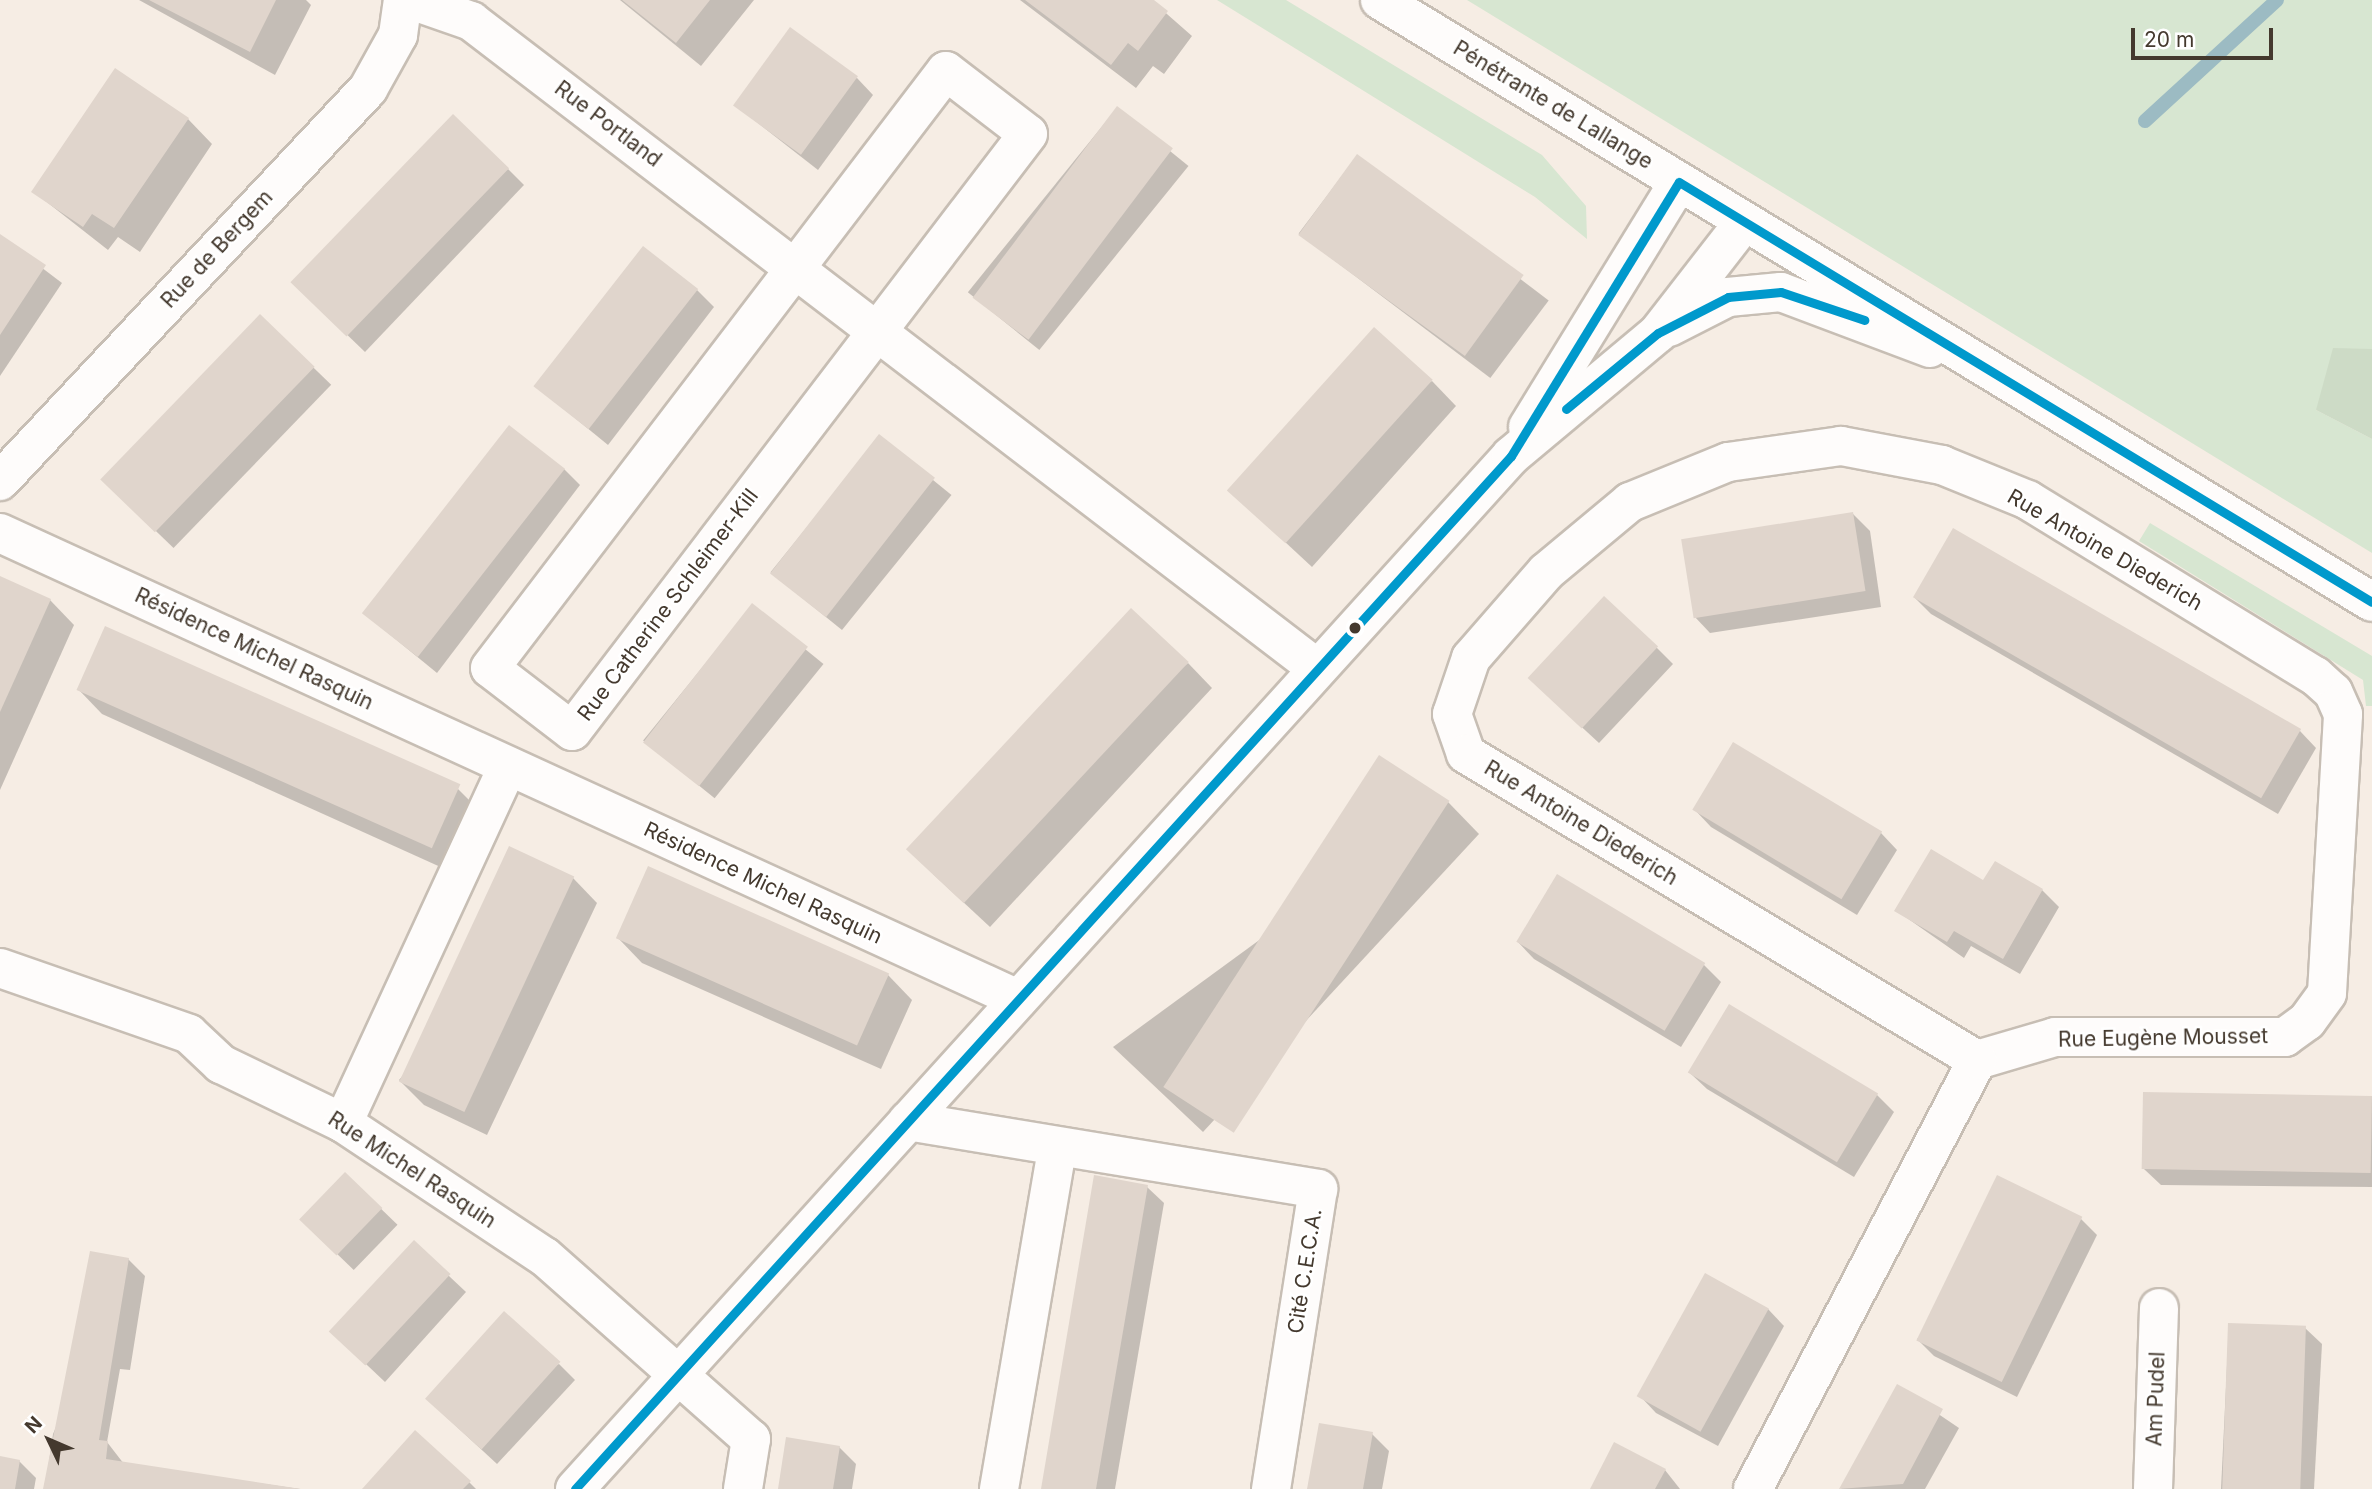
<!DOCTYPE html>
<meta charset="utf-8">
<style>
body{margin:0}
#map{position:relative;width:2372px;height:1489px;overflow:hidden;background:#f6ede4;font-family:Inter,sans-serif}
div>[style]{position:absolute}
.green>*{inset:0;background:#d7e6d1}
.forest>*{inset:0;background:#cddbc6}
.shadow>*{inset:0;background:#0003;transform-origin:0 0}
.stream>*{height:14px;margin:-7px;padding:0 7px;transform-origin:7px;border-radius:7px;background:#9cbbc3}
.building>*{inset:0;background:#e0d5cc;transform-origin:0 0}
.roads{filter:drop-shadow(2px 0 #c7beb4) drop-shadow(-2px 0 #c7beb4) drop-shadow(0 2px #c7beb4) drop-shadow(0 -2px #c7beb4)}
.minor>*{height:38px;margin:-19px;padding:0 19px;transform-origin:19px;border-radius:19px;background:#fefcfb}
.secondary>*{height:38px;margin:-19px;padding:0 19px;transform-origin:19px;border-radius:19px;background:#fefcfb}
.bus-1>*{height:9px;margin:-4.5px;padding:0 4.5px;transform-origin:4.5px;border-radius:4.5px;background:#09c}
.dots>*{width:19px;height:19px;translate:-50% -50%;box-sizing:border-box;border:4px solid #fff;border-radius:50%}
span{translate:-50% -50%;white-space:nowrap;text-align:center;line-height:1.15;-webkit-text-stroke:5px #fff;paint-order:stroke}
.street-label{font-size:21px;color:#44392e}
.north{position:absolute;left:14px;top:1405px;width:70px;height:70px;-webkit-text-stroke:5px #fff;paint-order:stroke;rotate:314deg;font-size:19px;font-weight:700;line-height:28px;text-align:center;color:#44392e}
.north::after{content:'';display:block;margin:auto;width:24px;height:32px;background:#44392e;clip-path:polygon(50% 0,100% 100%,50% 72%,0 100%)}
.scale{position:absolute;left:2131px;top:28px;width:142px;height:32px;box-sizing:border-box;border:4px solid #44392e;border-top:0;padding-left:9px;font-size:21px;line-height:24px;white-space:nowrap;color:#44392e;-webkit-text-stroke:5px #fff;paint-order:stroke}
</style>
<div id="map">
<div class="green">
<i style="clip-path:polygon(1217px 0,1286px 0,1542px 155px,1586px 206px,1587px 239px,1535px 197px)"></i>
<i style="clip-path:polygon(1467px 0,2372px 0,2372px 349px,2316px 410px,2372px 439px,2372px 553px)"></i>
<i style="clip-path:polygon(2150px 523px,2372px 656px,2372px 706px,2366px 706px,2363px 680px,2139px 541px)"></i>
</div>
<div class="forest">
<i style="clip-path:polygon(2333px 348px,2372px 349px,2372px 439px,2316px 410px)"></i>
</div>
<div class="shadow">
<i style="clip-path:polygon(139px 0,306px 0,311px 5px,275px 75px)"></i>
<i style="clip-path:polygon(620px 0,754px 0,701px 66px)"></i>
<i style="clip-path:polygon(1020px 0,1151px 0,1192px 36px,1164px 74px,1153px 66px,1136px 88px)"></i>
<i style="clip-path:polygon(857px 78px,873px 95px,818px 170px,735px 105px)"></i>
<i style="left:1117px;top:108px;width:92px;height:237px;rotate:39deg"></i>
<i style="clip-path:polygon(188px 119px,212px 144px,140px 252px,118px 237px,108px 250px,34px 192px)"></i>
<i style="left:1357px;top:156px;width:240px;height:97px;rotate:37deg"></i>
<i style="clip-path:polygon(508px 169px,524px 185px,365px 352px,311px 300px)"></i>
<i style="clip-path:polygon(0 236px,62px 283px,0 376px)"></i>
<i style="clip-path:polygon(697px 290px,714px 307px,608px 445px,537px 387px)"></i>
<i style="left:260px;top:316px;width:99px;height:227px;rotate:44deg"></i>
<i style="clip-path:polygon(1432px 381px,1456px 406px,1312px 567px,1230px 491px)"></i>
<i style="left:880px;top:437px;width:92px;height:174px;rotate:39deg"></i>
<i style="clip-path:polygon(564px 469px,580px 485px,437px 673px,366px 615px)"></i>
<i style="clip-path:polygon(1853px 514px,1870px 531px,1881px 607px,1710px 633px,1694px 616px)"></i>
<i style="clip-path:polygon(0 578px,50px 600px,74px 625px,0 790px)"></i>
<i style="clip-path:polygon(1914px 597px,2300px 731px,2316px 748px,2278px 814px,1931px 614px)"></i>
<i style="left:752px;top:606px;width:92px;height:173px;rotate:39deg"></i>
<i style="clip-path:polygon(106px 629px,458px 789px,483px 814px,456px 874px,102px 714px,78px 689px)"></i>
<i style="clip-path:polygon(1656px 647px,1673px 664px,1599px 743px,1547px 695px)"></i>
<i style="clip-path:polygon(1188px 663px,1212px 688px,990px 927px,933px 874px)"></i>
<i style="clip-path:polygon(1448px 802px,1479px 834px,1203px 1132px,1113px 1047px)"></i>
<i style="clip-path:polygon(1695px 810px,1881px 833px,1897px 850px,1857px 915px,1711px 827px)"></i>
<i style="clip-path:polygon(573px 878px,597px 903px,487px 1135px,424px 1105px,399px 1080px)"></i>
<i style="clip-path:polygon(1984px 882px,2042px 890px,2059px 907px,2020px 974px,1971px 946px,1964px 958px,1897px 911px)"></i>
<i style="clip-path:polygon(618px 938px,888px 975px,912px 1000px,881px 1069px,642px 963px)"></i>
<i style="clip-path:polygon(1518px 942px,1704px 965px,1721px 982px,1681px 1047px,1534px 959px)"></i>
<i style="clip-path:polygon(1690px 1073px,1877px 1095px,1894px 1112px,1854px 1177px,1707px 1089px)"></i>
<i style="clip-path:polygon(2372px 1096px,2372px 1187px,2161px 1185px,2144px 1169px)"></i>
<i style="left:345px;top:1174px;width:73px;height:63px;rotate:44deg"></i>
<i style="clip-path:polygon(1147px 1187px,1164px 1203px,1115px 1489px,1042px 1489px)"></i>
<i style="clip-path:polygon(2081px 1219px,2097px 1235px,2017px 1397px,1934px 1356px,1917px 1339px)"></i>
<i style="clip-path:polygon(414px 1243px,466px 1292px,385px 1382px,349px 1348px)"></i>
<i style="clip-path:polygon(128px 1259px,145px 1276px,130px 1370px,120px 1369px,107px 1442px,124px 1464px,300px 1489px,45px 1489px,53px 1434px)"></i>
<i style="clip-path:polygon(1768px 1309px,1784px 1326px,1718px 1446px,1656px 1413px,1640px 1396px)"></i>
<i style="clip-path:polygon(2229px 1325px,2305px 1328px,2322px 1344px,2314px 1489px,2221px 1489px)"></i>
<i style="clip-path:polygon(559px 1364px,575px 1380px,497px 1464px,443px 1414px)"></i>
<i style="clip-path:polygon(1897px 1386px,1959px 1428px,1925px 1489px,1841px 1489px)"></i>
<i style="clip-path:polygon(1372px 1434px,1389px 1451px,1382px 1489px,1309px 1489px)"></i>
<i style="clip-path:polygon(839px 1447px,856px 1464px,852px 1489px,779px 1489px)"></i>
<i style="clip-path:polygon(0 1458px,19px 1461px,36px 1478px,34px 1489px,0 1489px)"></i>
<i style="clip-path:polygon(1665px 1470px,1680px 1489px,1591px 1489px)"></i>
<i style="clip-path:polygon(469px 1482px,476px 1489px,364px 1489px)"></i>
</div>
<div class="stream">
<i style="left:2145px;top:121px;width:179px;rotate:-42.5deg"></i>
</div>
<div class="building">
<i style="clip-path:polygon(149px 0,276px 0,250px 52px)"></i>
<i style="clip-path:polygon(622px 0,710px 0,676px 43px)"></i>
<i style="clip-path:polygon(1025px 0,1154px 0,1168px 11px,1138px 51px,1128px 43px,1111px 65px)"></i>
<i style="left:790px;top:27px;width:84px;height:97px;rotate:36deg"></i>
<i style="clip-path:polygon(115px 68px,189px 118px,114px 228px,92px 214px,83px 227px,31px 192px)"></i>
<i style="left:1117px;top:106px;width:70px;height:240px;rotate:37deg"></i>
<i style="left:453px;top:114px;width:78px;height:234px;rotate:44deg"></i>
<i style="left:1357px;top:154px;width:206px;height:100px;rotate:36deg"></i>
<i style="clip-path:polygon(0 234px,46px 265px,0 335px)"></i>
<i style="left:643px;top:246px;width:70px;height:178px;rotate:38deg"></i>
<i style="left:260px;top:314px;width:76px;height:230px;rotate:44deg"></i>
<i style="left:1374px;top:327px;width:79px;height:220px;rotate:42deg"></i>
<i style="left:509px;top:425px;width:71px;height:239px;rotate:38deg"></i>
<i style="left:879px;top:434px;width:71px;height:177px;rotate:38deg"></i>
<i style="left:1853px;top:512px;width:80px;height:174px;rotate:81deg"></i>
<i style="left:1953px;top:528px;width:402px;height:80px;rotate:30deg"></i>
<i style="clip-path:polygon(0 576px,51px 599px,0 712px)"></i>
<i style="left:1604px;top:596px;width:74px;height:112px;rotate:43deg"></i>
<i style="left:752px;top:603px;width:71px;height:177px;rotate:38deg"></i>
<i style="left:1131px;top:608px;width:79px;height:330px;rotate:43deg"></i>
<i style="left:105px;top:626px;width:389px;height:70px;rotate:24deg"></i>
<i style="left:1733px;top:742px;width:174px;height:79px;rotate:31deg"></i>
<i style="left:1379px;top:755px;width:84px;height:396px;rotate:33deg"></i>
<i style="left:509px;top:846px;width:72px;height:260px;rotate:25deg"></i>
<i style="clip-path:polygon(1931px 849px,1983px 880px,1995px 861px,2043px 889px,2003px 959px,1954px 931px,1947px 942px,1894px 911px)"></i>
<i style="left:648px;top:866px;width:264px;height:79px;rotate:24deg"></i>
<i style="left:1557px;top:874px;width:173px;height:79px;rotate:31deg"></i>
<i style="left:1729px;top:1004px;width:174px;height:80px;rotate:31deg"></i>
<i style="left:2143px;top:1092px;width:229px;height:77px;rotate:1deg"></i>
<i style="left:345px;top:1172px;width:52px;height:66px;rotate:44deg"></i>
<i style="clip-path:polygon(1094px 1175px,1148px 1185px,1139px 1238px,1096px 1489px,1041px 1489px)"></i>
<i style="left:1997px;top:1175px;width:95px;height:184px;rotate:26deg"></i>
<i style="left:414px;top:1240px;width:50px;height:125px;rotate:43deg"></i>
<i style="clip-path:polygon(90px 1251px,129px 1258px,99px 1440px,108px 1441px,106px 1459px,301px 1489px,43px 1489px)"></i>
<i style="left:1705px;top:1273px;width:73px;height:141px;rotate:29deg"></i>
<i style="left:504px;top:1311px;width:76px;height:118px;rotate:42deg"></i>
<i style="left:2228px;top:1323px;width:78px;height:166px;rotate:2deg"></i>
<i style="clip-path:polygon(1897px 1384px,1943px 1409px,1903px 1484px,1839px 1489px)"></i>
<i style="clip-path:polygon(1319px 1423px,1373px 1432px,1363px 1489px,1307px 1489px)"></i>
<i style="clip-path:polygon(415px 1430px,471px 1481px,463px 1489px,362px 1489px)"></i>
<i style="clip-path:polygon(786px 1437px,840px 1446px,833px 1489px,778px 1489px)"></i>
<i style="clip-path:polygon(1614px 1442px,1666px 1469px,1655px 1489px,1590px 1489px)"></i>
<i style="clip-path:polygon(0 1456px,20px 1460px,15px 1489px,0 1489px)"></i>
</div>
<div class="roads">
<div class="minor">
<i style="left:411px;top:0;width:64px;rotate:19.3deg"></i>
<i style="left:471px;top:21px;width:1066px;rotate:37.42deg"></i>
<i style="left:946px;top:71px;width:103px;rotate:37.5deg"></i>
<i style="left:1028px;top:134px;width:751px;rotate:127.37deg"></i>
<i style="left:572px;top:731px;width:103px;rotate:-142.5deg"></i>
<i style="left:490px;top:668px;width:751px;rotate:-52.63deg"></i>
<i style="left:1669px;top:327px;width:66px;rotate:-27deg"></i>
<i style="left:1728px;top:297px;width:53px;rotate:-5.4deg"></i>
<i style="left:1781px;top:292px;width:159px;rotate:20.6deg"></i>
<i style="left:1528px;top:427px;width:288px;rotate:-58.4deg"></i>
<i style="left:0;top:481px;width:538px;rotate:-46.81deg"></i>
<i style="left:368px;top:89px;width:62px;rotate:-60.9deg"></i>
<i style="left:398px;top:35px;width:35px;rotate:-82deg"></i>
<i style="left:0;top:533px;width:1120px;rotate:24.6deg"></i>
<i style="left:0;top:968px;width:200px;rotate:19.2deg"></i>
<i style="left:189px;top:1034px;width:44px;rotate:43.2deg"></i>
<i style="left:221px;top:1064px;width:136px;rotate:25.8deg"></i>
<i style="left:343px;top:1123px;width:242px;rotate:33.6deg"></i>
<i style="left:545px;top:1257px;width:275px;rotate:41.5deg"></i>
<i style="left:751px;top:1439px;width:51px;rotate:99.1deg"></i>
<i style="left:908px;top:1121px;width:416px;rotate:9.4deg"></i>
<i style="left:1318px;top:1189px;width:304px;rotate:98.9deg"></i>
<i style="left:343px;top:1123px;width:393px;rotate:-65.2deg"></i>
<i style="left:575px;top:1489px;width:1394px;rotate:-47.82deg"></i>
<i style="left:1511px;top:456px;width:192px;rotate:-39.9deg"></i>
<i style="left:1658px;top:333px;width:140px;rotate:-52.2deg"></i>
<i style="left:999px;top:1489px;width:346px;rotate:-80.3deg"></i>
<i style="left:1753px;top:1489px;width:484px;rotate:-62.4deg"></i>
<i style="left:1977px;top:1060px;width:81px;rotate:-16.4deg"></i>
<i style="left:2055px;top:1037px;width:230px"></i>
<i style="left:2285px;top:1037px;width:27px;rotate:-36deg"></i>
<i style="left:2307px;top:1021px;width:34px;rotate:-54deg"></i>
<i style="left:2327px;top:993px;width:279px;rotate:-86.7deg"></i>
<i style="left:2343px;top:714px;width:24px;rotate:-114deg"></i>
<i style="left:2333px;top:692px;width:24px;rotate:-138deg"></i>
<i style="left:2315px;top:676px;width:337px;rotate:-148.5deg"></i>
<i style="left:2028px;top:500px;width:93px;rotate:-157.9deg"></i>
<i style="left:1942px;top:465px;width:103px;rotate:-169.3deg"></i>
<i style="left:1841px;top:446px;width:114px;rotate:171.9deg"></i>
<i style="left:1728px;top:462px;width:106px;rotate:157.8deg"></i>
<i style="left:1630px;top:502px;width:109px;rotate:140.2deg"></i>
<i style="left:1546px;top:572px;width:114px;rotate:131.1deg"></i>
<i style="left:1471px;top:658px;width:59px;rotate:108.7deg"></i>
<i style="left:1452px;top:714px;width:42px;rotate:70.7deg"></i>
<i style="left:1466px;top:754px;width:596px;rotate:30.91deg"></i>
<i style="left:2153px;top:1489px;width:181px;rotate:-88.1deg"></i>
</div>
<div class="secondary">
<i style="left:1380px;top:0;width:1160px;rotate:31.25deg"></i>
</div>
</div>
<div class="bus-1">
<i style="left:1566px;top:409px;width:119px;rotate:-39.6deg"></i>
<i style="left:1658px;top:333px;width:79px;rotate:-27.2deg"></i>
<i style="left:1728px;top:297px;width:53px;rotate:-5.4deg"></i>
<i style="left:1781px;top:292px;width:88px;rotate:18.6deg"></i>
<i style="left:575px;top:1489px;width:1394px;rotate:-47.82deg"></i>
<i style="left:1511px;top:456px;width:321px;rotate:-58.5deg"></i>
<i style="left:1679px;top:182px;width:810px;rotate:31.22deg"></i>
</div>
<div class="dots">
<i style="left:1355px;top:628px;background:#44392e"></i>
</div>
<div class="street-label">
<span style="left:1553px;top:105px;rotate:31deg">Pénétrante de Lallange</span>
<span style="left:608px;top:124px;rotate:37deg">Rue Portland</span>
<span style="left:217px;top:249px;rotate:-47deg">Rue de Bergem</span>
<span style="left:2105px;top:550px;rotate:30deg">Rue Antoine Diederich</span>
<span style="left:668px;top:605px;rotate:-53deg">Rue Catherine Schleimer-Kill</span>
<span style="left:254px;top:649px;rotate:25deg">Résidence Michel Rasquin</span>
<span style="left:1581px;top:823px;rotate:31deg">Rue Antoine Diederich</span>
<span style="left:763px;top:883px;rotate:25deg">Résidence Michel Rasquin</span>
<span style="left:2163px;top:1038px;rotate:-1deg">Rue Eugène Mousset</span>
<span style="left:412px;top:1170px;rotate:33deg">Rue Michel Rasquin</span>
<span style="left:1305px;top:1271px;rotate:-81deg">Cité C.E.C.A.</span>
<span style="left:2156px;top:1399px;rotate:-88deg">Am Pudel</span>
</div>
<div class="north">N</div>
<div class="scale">20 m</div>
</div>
